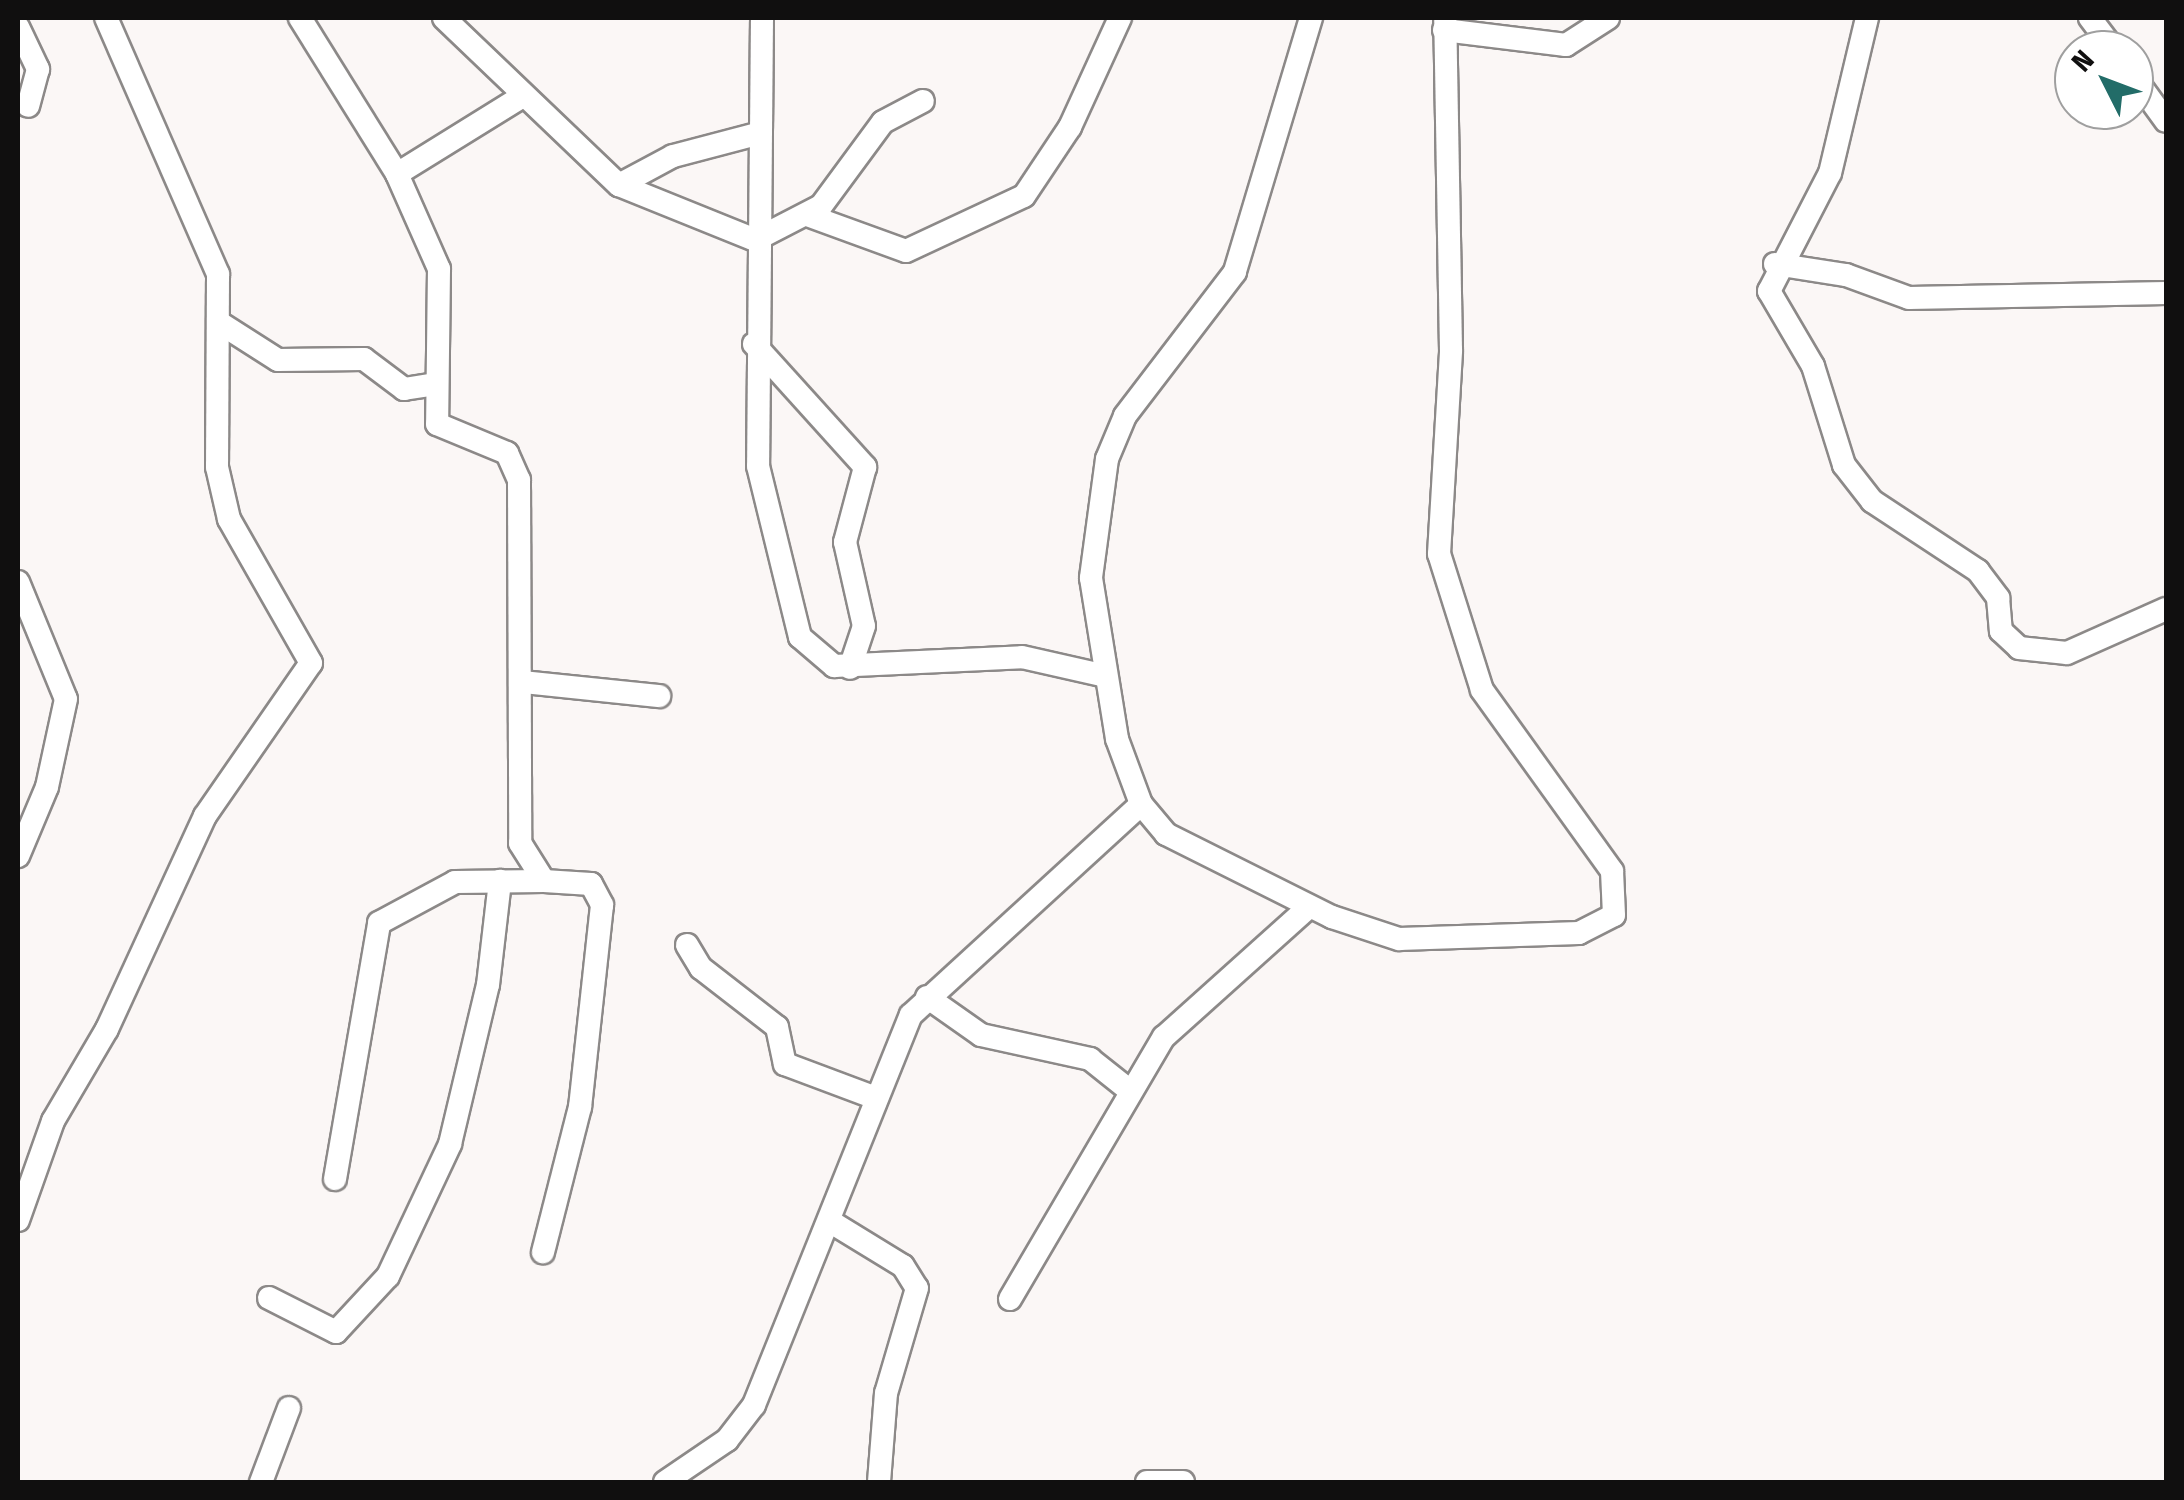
<!DOCTYPE html>
<style>
body{margin:0}
#map{position:relative;width:2184px;height:1500px;overflow:hidden;background:#fbf7f6;font-family:"Fira Sans Condensed",sans-serif}
div>[style]{position:absolute}
.roads{filter:drop-shadow(2px 0 #8c8988) drop-shadow(-2px 0 #8c8988) drop-shadow(0 2px #8c8988) drop-shadow(0 -2px #8c8988)}
.minor>*{height:22px;margin:-11px;padding:0 11px;transform-origin:11px;border-radius:11px;background:#fff}
span{translate:-50% -50%;white-space:nowrap;text-align:center;line-height:1.15;-webkit-text-stroke:10px #fff;paint-order:stroke}
.frame{position:absolute;inset:0;border:20px solid #100f0f;pointer-events:none}
.north{position:absolute;left:2054px;top:30px;width:100px;height:100px;box-sizing:border-box;background:#fff;border:2px solid #9f9f9f;border-radius:50%;rotate:312deg;font-size:28px;font-weight:700;line-height:40px;text-align:center;color:#100f0f}
.north::after{content:'';display:block;margin:auto;width:35px;height:45px;background:#226c68;clip-path:polygon(50% 0,100% 100%,50% 72%,0 100%)}
</style>
<div id="map">
<div class="roads">
<div class="minor">
<i style="left:300px;top:18px;width:184px;rotate:58.1deg"></i>
<i style="left:397px;top:174px;width:104px;rotate:66.1deg"></i>
<i style="left:439px;top:269px;width:155px;rotate:90.7deg"></i>
<i style="left:437px;top:424px;width:76px;rotate:22.5deg"></i>
<i style="left:507px;top:453px;width:30px;rotate:66deg"></i>
<i style="left:519px;top:480px;width:363px;rotate:89.8deg"></i>
<i style="left:520px;top:843px;width:45px;rotate:57.7deg"></i>
<i style="left:544px;top:881px;width:47px;rotate:3.7deg"></i>
<i style="left:591px;top:884px;width:24px;rotate:62deg"></i>
<i style="left:602px;top:905px;width:203px;rotate:96.2deg"></i>
<i style="left:580px;top:1107px;width:150px;rotate:104.3deg"></i>
<i style="left:444px;top:18px;width:242px;rotate:43.7deg"></i>
<i style="left:619px;top:185px;width:147px;rotate:22deg"></i>
<i style="left:755px;top:240px;width:74px;rotate:-27.3deg"></i>
<i style="left:821px;top:206px;width:104px;rotate:-53.6deg"></i>
<i style="left:883px;top:122px;width:45px;rotate:-27.7deg"></i>
<i style="left:762px;top:18px;width:448px;rotate:90.5deg"></i>
<i style="left:758px;top:466px;width:176px;rotate:76.2deg"></i>
<i style="left:800px;top:637px;width:45px;rotate:40.5deg"></i>
<i style="left:834px;top:666px;width:188px;rotate:-2.7deg"></i>
<i style="left:1022px;top:657px;width:86px;rotate:12.7deg"></i>
<i style="left:1311px;top:18px;width:265px;rotate:106.7deg"></i>
<i style="left:1235px;top:272px;width:181px;rotate:127.4deg"></i>
<i style="left:1125px;top:416px;width:47px;rotate:112.7deg"></i>
<i style="left:1107px;top:459px;width:120px;rotate:97.7deg"></i>
<i style="left:1091px;top:578px;width:163px;rotate:80.8deg"></i>
<i style="left:1117px;top:739px;width:69px;rotate:69.7deg"></i>
<i style="left:1141px;top:804px;width:39px;rotate:50deg"></i>
<i style="left:1166px;top:834px;width:186px;rotate:26.6deg"></i>
<i style="left:1332px;top:917px;width:71px;rotate:18.2deg"></i>
<i style="left:1399px;top:939px;width:180px;rotate:-1.9deg"></i>
<i style="left:1579px;top:933px;width:39px;rotate:-27deg"></i>
<i style="left:1614px;top:915px;width:44px;rotate:-92.6deg"></i>
<i style="left:1612px;top:871px;width:223px;rotate:-125.7deg"></i>
<i style="left:1482px;top:690px;width:143px;rotate:-107.5deg"></i>
<i style="left:1439px;top:554px;width:204px;rotate:-86.6deg"></i>
<i style="left:1451px;top:350px;width:332px;rotate:-91deg"></i>
<i style="left:1867px;top:18px;width:159px;rotate:103.4deg"></i>
<i style="left:1830px;top:173px;width:133px;rotate:117.3deg"></i>
<i style="left:1769px;top:291px;width:87px;rotate:59.6deg"></i>
<i style="left:1813px;top:366px;width:104px;rotate:72.6deg"></i>
<i style="left:1844px;top:465px;width:46px;rotate:52.1deg"></i>
<i style="left:1872px;top:501px;width:127px;rotate:33.4deg"></i>
<i style="left:1978px;top:571px;width:34px;rotate:53deg"></i>
<i style="left:1998px;top:598px;width:33px;rotate:85deg"></i>
<i style="left:2001px;top:631px;width:25px;rotate:43deg"></i>
<i style="left:2019px;top:648px;width:48px;rotate:5.9deg"></i>
<i style="left:2067px;top:653px;width:108px;rotate:-24deg"></i>
<i style="left:2090px;top:18px;width:40px;rotate:53deg"></i>
<i style="left:18px;top:27px;width:47px;rotate:64.5deg"></i>
<i style="left:38px;top:69px;width:38px;rotate:105deg"></i>
<i style="left:1444px;top:30px;width:123px;rotate:7deg"></i>
<i style="left:1566px;top:45px;width:50px;rotate:-32.7deg"></i>
<i style="left:2134px;top:77px;width:54px;rotate:54deg"></i>
<i style="left:397px;top:174px;width:146px;rotate:-31.8deg"></i>
<i style="left:619px;top:185px;width:61px;rotate:-28.2deg"></i>
<i style="left:673px;top:156px;width:87px;rotate:-14.7deg"></i>
<i style="left:807px;top:215px;width:105px;rotate:20deg"></i>
<i style="left:906px;top:251px;width:130px;rotate:-25deg"></i>
<i style="left:1024px;top:196px;width:83px;rotate:-56.3deg"></i>
<i style="left:1070px;top:127px;width:120px;rotate:-65.4deg"></i>
<i style="left:1775px;top:264px;width:72px;rotate:8.8deg"></i>
<i style="left:1846px;top:275px;width:67px;rotate:20.1deg"></i>
<i style="left:1909px;top:298px;width:257px;rotate:-1.1deg"></i>
<i style="left:223px;top:325px;width:65px;rotate:32.5deg"></i>
<i style="left:278px;top:360px;width:86px;rotate:-0.7deg"></i>
<i style="left:364px;top:359px;width:50px;rotate:36.9deg"></i>
<i style="left:404px;top:389px;width:30px;rotate:-9deg"></i>
<i style="left:754px;top:344px;width:166px;rotate:47.9deg"></i>
<i style="left:865px;top:467px;width:78px;rotate:104.9deg"></i>
<i style="left:845px;top:542px;width:86px;rotate:77.3deg"></i>
<i style="left:864px;top:626px;width:44px;rotate:108.4deg"></i>
<i style="left:18px;top:582px;width:126px;rotate:67.7deg"></i>
<i style="left:66px;top:699px;width:90px;rotate:102.2deg"></i>
<i style="left:47px;top:787px;width:75px;rotate:112.8deg"></i>
<i style="left:523px;top:682px;width:137px;rotate:5.9deg"></i>
<i style="left:687px;top:945px;width:27px;rotate:59deg"></i>
<i style="left:701px;top:968px;width:96px;rotate:37.8deg"></i>
<i style="left:777px;top:1027px;width:38px;rotate:78deg"></i>
<i style="left:785px;top:1064px;width:97px;rotate:20.5deg"></i>
<i style="left:927px;top:997px;width:66px;rotate:35.1deg"></i>
<i style="left:981px;top:1035px;width:112px;rotate:12.4deg"></i>
<i style="left:1090px;top:1059px;width:50px;rotate:38.5deg"></i>
<i style="left:335px;top:1179px;width:260px;rotate:-80.2deg"></i>
<i style="left:379px;top:923px;width:86px;rotate:-28.3deg"></i>
<i style="left:455px;top:882px;width:89px;rotate:-0.6deg"></i>
<i style="left:18px;top:1220px;width:105px;rotate:-70.5deg"></i>
<i style="left:53px;top:1121px;width:107px;rotate:-59.6deg"></i>
<i style="left:107px;top:1029px;width:234px;rotate:-65.3deg"></i>
<i style="left:205px;top:816px;width:186px;rotate:-55.3deg"></i>
<i style="left:311px;top:663px;width:166px;rotate:-119.7deg"></i>
<i style="left:229px;top:519px;width:53px;rotate:-103deg"></i>
<i style="left:217px;top:467px;width:193px;rotate:-89.7deg"></i>
<i style="left:218px;top:274px;width:279px;rotate:-113.6deg"></i>
<i style="left:831px;top:1222px;width:84px;rotate:31.4deg"></i>
<i style="left:903px;top:1266px;width:26px;rotate:58deg"></i>
<i style="left:917px;top:1288px;width:109px;rotate:106.4deg"></i>
<i style="left:886px;top:1393px;width:89px;rotate:94.5deg"></i>
<i style="left:269px;top:1298px;width:75px;rotate:26.9deg"></i>
<i style="left:336px;top:1332px;width:76px;rotate:-47.1deg"></i>
<i style="left:388px;top:1276px;width:146px;rotate:-64.8deg"></i>
<i style="left:450px;top:1144px;width:163px;rotate:-76.6deg"></i>
<i style="left:488px;top:985px;width:105px;rotate:-83.4deg"></i>
<i style="left:1010px;top:1299px;width:304px;rotate:-59.6deg"></i>
<i style="left:1164px;top:1037px;width:195px;rotate:-41.9deg"></i>
<i style="left:261px;top:1482px;width:79px;rotate:-69.3deg"></i>
<i style="left:665px;top:1482px;width:75px;rotate:-34.1deg"></i>
<i style="left:727px;top:1440px;width:44px;rotate:-52.4deg"></i>
<i style="left:754px;top:1405px;width:420px;rotate:-68.1deg"></i>
<i style="left:911px;top:1015px;width:312px;rotate:-42.5deg"></i>
<i style="left:1147px;top:1482px;width:36px"></i>
</div>
</div>
<div class="frame"></div>
<div class="north">N</div>
</div>
